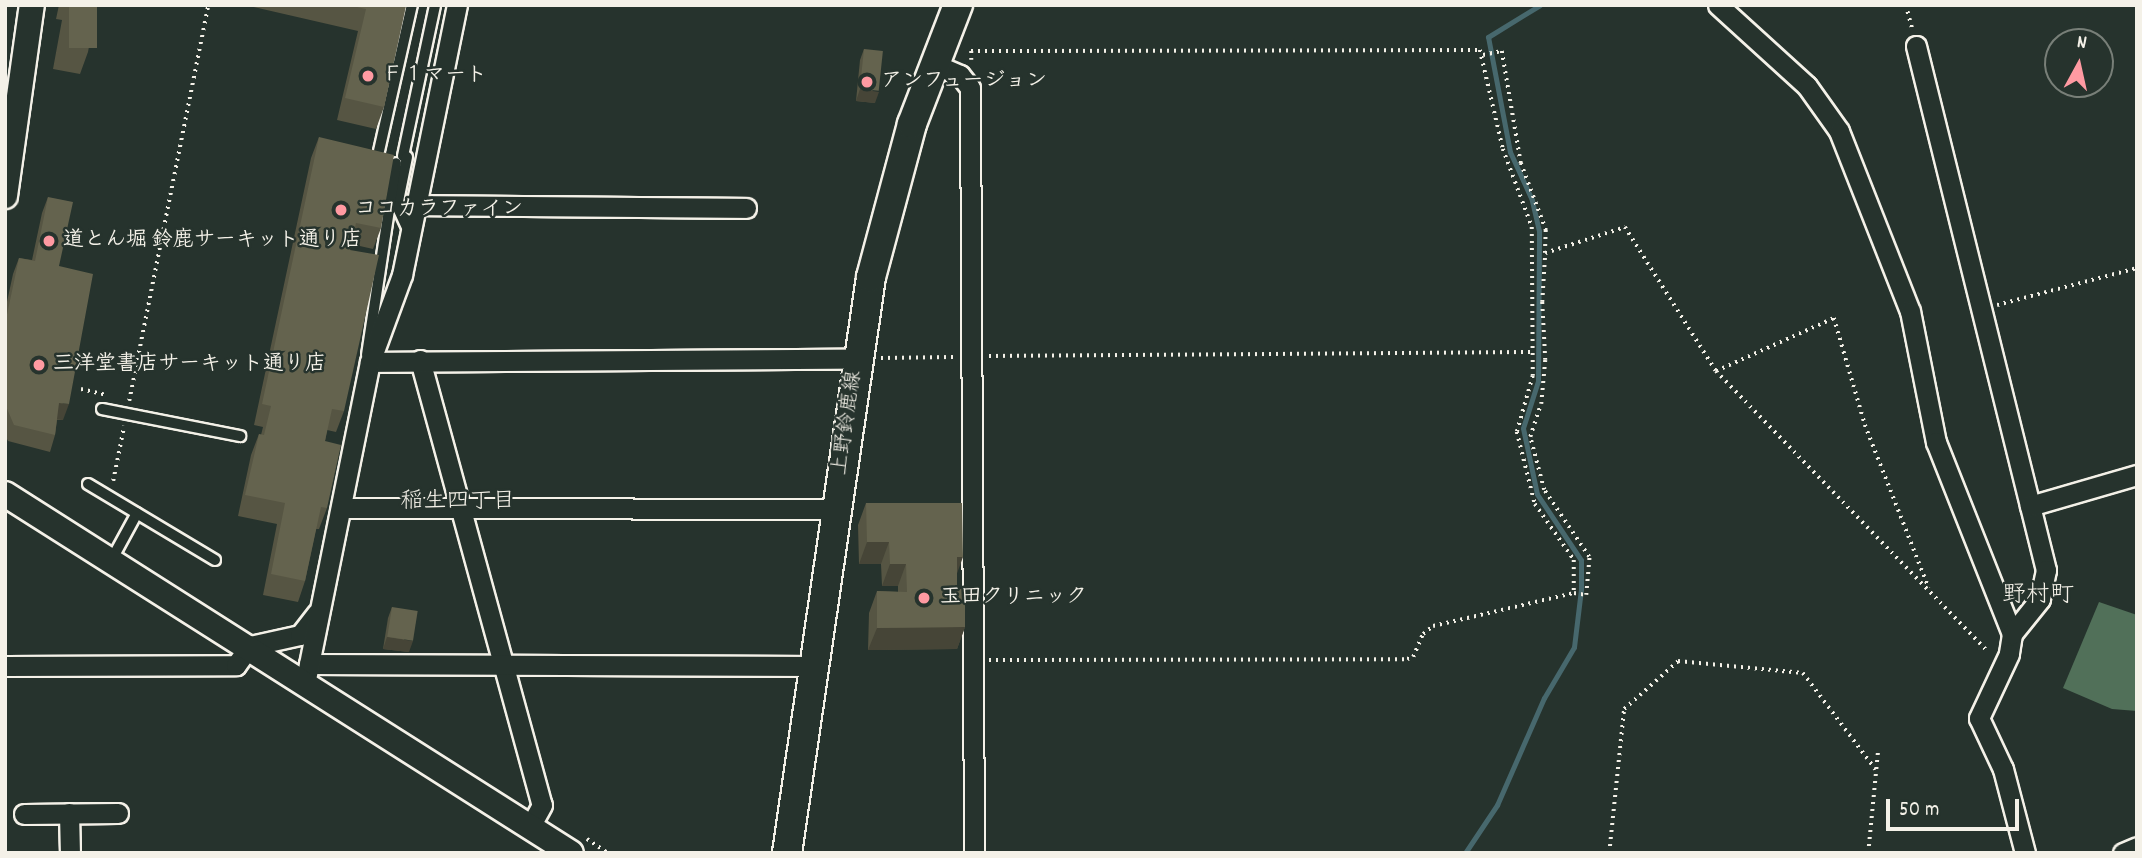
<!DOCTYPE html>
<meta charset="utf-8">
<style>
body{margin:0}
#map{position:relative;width:2142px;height:858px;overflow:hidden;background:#26332d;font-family:Dekko,"Klee One",sans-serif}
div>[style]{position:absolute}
.green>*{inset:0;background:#517059}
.stream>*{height:5px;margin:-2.5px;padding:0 2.5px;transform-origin:2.5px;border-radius:2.5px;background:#47686d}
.path>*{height:3.5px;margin-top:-1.75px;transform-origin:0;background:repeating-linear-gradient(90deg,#f4f1e8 0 2px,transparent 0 7px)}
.roads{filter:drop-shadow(2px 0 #f4f1e8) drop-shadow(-2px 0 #f4f1e8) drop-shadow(0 2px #f4f1e8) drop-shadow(0 -2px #f4f1e8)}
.service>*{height:10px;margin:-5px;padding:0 5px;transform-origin:5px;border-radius:5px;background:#26332d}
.minor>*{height:19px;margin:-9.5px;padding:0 9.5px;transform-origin:9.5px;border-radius:9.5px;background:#26332d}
.tertiary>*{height:24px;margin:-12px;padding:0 12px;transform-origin:12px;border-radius:12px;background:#26332d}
.secondary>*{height:28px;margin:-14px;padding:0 14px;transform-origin:14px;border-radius:14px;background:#26332d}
.wall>*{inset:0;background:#565543}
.shaded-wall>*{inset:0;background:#464537}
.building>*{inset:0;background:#64634e;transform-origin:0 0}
.dots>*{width:19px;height:19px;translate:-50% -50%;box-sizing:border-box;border:4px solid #26332d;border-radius:50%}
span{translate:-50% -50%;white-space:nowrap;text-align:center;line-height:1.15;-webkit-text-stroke:5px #26332d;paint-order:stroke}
.poi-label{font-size:21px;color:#f4f1e8;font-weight:700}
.left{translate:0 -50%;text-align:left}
.street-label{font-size:21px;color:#f4f1e8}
.neighbourhood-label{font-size:23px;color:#f4f1e8}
.quarter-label{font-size:24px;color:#f4f1e8}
.frame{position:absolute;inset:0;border:7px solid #f4f1e8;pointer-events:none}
.north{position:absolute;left:2044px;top:28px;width:70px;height:70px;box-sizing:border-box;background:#26332d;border:2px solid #787f78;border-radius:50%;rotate:8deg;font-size:19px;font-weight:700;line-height:28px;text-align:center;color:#f4f1e8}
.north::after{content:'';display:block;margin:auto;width:24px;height:32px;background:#ff9aa2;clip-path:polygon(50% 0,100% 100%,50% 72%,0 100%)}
.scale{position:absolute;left:1886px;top:799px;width:133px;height:32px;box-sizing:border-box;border:4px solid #f4f1e8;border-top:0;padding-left:9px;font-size:21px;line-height:24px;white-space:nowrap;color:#f4f1e8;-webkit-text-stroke:5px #26332d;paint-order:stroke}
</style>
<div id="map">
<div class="green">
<i style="clip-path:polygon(2099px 602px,2137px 615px,2137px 711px,2112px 709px,2063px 688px)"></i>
</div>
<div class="stream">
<i style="left:1465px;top:853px;width:58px;rotate:-56.3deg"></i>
<i style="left:1497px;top:805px;width:117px;rotate:-66.3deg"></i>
<i style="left:1544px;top:698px;width:59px;rotate:-59.5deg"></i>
<i style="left:1574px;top:647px;width:58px;rotate:-83.1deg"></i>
<i style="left:1581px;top:589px;width:29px;rotate:-90deg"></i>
<i style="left:1581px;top:560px;width:79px;rotate:-123.7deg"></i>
<i style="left:1537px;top:494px;width:67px;rotate:-102deg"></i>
<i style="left:1523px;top:428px;width:49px;rotate:-72.3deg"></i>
<i style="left:1538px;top:381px;width:150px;rotate:-89.6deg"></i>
<i style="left:1539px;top:231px;width:32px;rotate:-103deg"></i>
<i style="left:1532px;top:200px;width:53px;rotate:-114.6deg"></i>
<i style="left:1510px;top:152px;width:117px;rotate:-100.8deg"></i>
<i style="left:1488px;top:37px;width:61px;rotate:-31.6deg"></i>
</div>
<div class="path">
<i style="left:1906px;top:5px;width:27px;rotate:75deg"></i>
<i style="left:1483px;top:55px;width:19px;rotate:-12deg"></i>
<i style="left:1502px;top:51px;width:114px;rotate:80.4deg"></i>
<i style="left:1521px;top:163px;width:72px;rotate:69.5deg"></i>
<i style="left:1546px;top:230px;width:23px;rotate:92deg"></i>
<i style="left:971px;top:60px;width:9px;rotate:-90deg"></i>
<i style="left:971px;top:51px;width:509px;rotate:-0.11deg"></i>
<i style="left:1480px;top:50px;width:102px;rotate:76.9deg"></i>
<i style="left:1503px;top:149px;width:83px;rotate:69.6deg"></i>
<i style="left:1532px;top:227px;width:149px;rotate:89.6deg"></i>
<i style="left:1533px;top:376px;width:58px;rotate:105.9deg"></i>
<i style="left:1517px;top:432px;width:74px;rotate:76deg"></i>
<i style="left:1535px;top:504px;width:68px;rotate:55.1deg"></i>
<i style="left:1574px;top:560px;width:33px;rotate:90deg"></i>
<i style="left:1997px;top:305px;width:145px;rotate:-14.8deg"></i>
<i style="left:989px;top:356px;width:544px;rotate:-0.42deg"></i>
<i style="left:881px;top:358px;width:72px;rotate:-0.8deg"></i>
<i style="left:1716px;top:371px;width:392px;rotate:45.9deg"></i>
<i style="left:81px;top:389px;width:26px;rotate:13deg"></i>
<i style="left:129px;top:401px;width:404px;rotate:-78.7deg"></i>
<i style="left:113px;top:481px;width:56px;rotate:-78.7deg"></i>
<i style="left:989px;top:660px;width:418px;rotate:-0.1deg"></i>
<i style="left:1407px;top:659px;width:6px;rotate:-18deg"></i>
<i style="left:1413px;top:657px;width:25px;rotate:-67deg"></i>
<i style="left:1423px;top:634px;width:13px;rotate:-39deg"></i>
<i style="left:1433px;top:626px;width:145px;rotate:-13.2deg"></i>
<i style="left:1574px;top:593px;width:12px;rotate:9deg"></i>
<i style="left:1586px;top:595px;width:38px;rotate:-85deg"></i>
<i style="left:1589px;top:557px;width:81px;rotate:-123.9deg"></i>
<i style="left:1544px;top:490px;width:55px;rotate:-104.8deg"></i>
<i style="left:1530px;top:437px;width:35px;rotate:-72deg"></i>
<i style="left:1541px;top:404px;width:44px;rotate:-84.8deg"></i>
<i style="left:1545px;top:360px;width:58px;rotate:-93deg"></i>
<i style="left:1542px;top:302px;width:49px;rotate:-86.5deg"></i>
<i style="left:1545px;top:253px;width:84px;rotate:-18deg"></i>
<i style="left:1625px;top:227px;width:170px;rotate:57.7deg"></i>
<i style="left:1716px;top:371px;width:129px;rotate:-24.2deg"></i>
<i style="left:1834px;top:318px;width:111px;rotate:73.8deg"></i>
<i style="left:1865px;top:425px;width:175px;rotate:68.6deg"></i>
<i style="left:587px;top:839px;width:25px;rotate:34deg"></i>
<i style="left:1609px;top:853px;width:145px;rotate:-84.1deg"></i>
<i style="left:1624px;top:709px;width:72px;rotate:-41.6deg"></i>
<i style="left:1678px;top:661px;width:126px;rotate:5.5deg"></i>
<i style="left:1803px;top:673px;width:121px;rotate:53deg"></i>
<i style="left:1868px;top:853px;width:104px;rotate:-84.5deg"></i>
</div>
<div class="roads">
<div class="service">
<i style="left:379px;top:151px;width:150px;rotate:-77.3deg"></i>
<i style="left:403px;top:156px;width:154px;rotate:-78deg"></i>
<i style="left:407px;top:157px;width:50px;rotate:101.5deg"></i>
<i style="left:397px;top:206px;width:29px;rotate:65deg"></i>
<i style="left:367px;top:355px;width:194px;rotate:-81.4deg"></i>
<i style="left:102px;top:409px;width:141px;rotate:11.1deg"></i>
<i style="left:88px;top:484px;width:148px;rotate:30.9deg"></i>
<i style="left:112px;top:559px;width:52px;rotate:-61.5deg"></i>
</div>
<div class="minor">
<i style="left:1718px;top:5px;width:120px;rotate:42.3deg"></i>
<i style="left:1807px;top:86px;width:55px;rotate:54.6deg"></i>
<i style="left:1839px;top:131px;width:193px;rotate:68.5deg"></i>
<i style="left:1910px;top:311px;width:134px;rotate:78.8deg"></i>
<i style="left:1936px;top:442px;width:206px;rotate:68.4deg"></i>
<i style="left:2012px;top:634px;width:20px;rotate:99deg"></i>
<i style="left:2009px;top:654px;width:71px;rotate:115.1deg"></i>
<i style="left:1979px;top:718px;width:56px;rotate:64.8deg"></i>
<i style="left:2003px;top:769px;width:87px;rotate:75.3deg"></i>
<i style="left:1916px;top:46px;width:540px;rotate:76.07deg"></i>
<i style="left:2046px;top:570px;width:30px;rotate:102deg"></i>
<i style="left:2040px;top:599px;width:45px;rotate:128.7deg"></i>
<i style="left:934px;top:64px;width:28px;rotate:23deg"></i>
<i style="left:960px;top:75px;width:16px;rotate:52deg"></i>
<i style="left:970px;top:88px;width:765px;rotate:89.7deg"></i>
<i style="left:416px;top:205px;width:330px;rotate:0.5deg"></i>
<i style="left:420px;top:360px;width:461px;rotate:74.7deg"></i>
<i style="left:542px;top:805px;width:25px;rotate:119deg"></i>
<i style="left:370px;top:362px;width:488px;rotate:-0.4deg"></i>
<i style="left:2030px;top:506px;width:111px;rotate:-16.2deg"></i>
<i style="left:342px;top:508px;width:494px;rotate:0.1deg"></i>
<i style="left:309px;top:664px;width:505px;rotate:0.23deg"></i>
<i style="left:5px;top:666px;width:231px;rotate:-0.2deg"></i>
<i style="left:236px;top:665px;width:24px;rotate:-54deg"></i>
<i style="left:250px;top:646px;width:51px;rotate:-12.4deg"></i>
<i style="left:300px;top:635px;width:28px;rotate:-52deg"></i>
<i style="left:305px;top:684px;width:328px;rotate:-78.6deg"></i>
<i style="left:370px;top:362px;width:93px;rotate:-69.8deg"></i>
<i style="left:402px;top:275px;width:276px;rotate:-78.5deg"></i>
<i style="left:69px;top:813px;width:40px;rotate:88.6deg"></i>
<i style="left:24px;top:814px;width:94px;rotate:-0.6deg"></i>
<i style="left:2123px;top:853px;width:15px;rotate:-23deg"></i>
</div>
<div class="tertiary">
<i style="left:5px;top:196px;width:193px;rotate:-82deg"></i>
<i style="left:5px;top:494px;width:670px;rotate:32.39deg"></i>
</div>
<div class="secondary">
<i style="left:787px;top:853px;width:582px;rotate:-81.7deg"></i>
<i style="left:871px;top:277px;width:158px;rotate:-75deg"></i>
<i style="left:912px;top:124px;width:128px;rotate:-68.9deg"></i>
</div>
</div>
<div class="wall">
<i style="clip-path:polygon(59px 5px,97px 5px,88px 52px,80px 74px,53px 69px,62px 20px,56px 19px)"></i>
<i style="clip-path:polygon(245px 5px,406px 5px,384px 107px,376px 129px,337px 120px,358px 31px)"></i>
<i style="clip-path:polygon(864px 49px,875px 103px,856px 101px,860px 60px)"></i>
<i style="clip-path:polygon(319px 137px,381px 228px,373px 249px,351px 244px,350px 250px,344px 411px,336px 432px,327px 430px,325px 441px,327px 508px,319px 529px,316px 529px,305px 581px,298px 602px,263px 595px,277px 524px,238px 516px,251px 455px,259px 434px,261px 435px,263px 427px,254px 425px,311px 158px)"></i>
<i style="clip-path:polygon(48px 197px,59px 266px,63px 420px,57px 420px,55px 435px,50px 452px,8px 441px,5px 435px,5px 311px,13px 274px,19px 258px,32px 260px,42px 213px)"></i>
<i style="clip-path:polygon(866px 503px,957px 574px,957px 589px,965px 627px,957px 649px,868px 650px,869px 613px,877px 591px,898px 592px,898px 586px,882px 586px,881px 564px,859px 564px,858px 525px)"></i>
<i style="clip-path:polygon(392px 607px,409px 652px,383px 649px,388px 618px)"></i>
</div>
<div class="shaded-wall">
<i style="clip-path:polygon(860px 89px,879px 92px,875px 103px,856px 101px)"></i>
<i style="clip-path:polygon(59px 403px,69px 404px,63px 420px,53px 419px)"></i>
<i style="clip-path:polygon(867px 542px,889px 542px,881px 564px,859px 564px)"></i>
<i style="clip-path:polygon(957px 557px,963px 557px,955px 579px)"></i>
<i style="clip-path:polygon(890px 564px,906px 564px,898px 586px,882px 586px)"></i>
<i style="clip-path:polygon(965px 627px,957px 649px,868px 650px,877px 628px)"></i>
<i style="clip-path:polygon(387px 637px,413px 641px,409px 652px,383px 649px)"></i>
</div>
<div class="building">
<i style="left:69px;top:5px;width:28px;height:43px"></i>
<i style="clip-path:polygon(348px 5px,406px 5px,384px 107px,345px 98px,366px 9px)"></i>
<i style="left:864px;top:49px;width:19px;height:40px;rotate:6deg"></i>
<i style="clip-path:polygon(319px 137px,394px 155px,381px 228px,356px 223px,350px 250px,379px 255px,344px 411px,332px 409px,325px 441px,341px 445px,327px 508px,321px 507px,305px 581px,271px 574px,285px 503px,245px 495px,259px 434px,264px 435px,271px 406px,262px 404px)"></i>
<i style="clip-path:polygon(48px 197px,73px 202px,59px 266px,93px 274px,69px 404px,59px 403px,55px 435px,14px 425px,5px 404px,5px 324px,19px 258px,35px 261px)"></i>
<i style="clip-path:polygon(866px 503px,962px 503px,963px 557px,957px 557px,957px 589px,965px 589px,965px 627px,877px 628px,877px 591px,907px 592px,906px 564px,890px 564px,889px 542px,867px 542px)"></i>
<i style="left:392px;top:607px;width:26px;height:30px;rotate:9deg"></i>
</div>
<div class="dots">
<i style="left:368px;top:76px;background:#ff9aa2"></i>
<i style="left:867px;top:82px;background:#ff9aa2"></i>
<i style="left:341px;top:210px;background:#ff9aa2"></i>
<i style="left:49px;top:241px;background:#ff9aa2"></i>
<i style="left:39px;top:365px;background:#ff9aa2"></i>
<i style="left:924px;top:598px;background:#ff9aa2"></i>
</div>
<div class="poi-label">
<span class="left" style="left:382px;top:76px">Ｆ１マート</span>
<span class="left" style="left:881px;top:82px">アンフュージョン</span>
<span class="left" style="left:355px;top:210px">ココカラファイン</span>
<span class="left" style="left:63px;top:241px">道とん堀 鈴鹿サーキット通り店</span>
<span class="left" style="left:53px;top:365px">三洋堂書店サーキット通り店</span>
<span class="left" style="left:940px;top:598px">玉田クリニック</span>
</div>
<div class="street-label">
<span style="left:848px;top:423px;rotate:-82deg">上野鈴鹿線</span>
</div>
<div class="neighbourhood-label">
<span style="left:458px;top:503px">稲生四丁目</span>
</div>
<div class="quarter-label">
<span style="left:2038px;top:597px">野村町</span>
</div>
<div class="frame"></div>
<div class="north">N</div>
<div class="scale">50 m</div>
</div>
